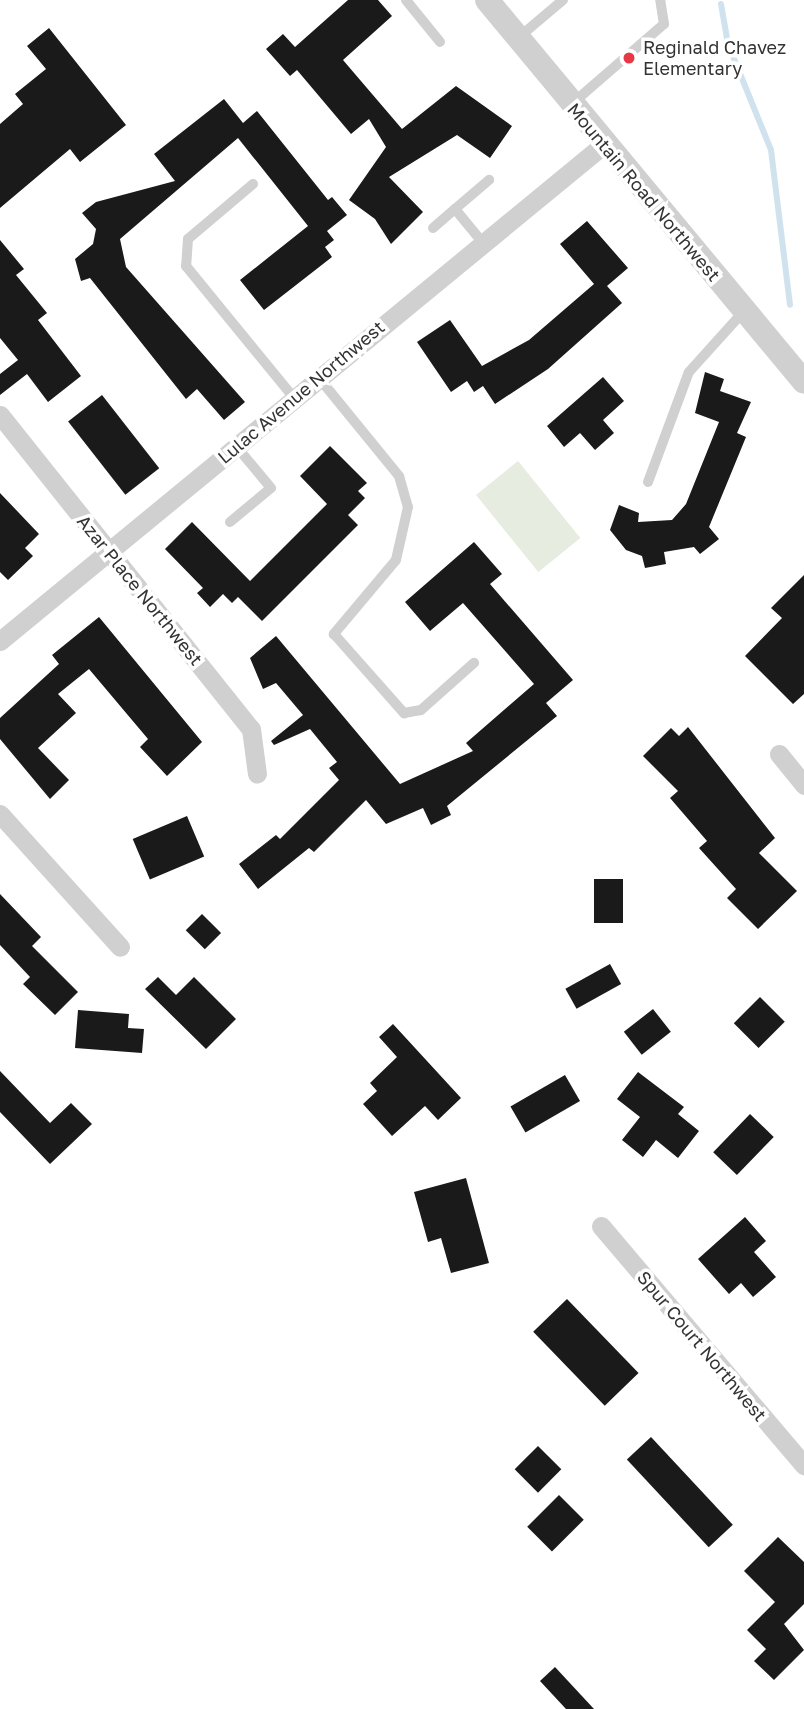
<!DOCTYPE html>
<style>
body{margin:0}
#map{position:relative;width:804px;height:1709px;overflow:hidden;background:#fff;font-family:"Golos Text",sans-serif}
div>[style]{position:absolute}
.green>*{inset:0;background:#e6ecdf;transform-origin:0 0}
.stream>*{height:6px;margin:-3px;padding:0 3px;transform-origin:3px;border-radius:3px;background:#cfe2ee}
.building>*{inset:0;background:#1a1a1a;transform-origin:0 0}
.service>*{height:10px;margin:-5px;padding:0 5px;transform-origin:5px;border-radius:5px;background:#d0d0d0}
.minor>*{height:19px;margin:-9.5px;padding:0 9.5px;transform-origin:9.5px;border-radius:9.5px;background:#d0d0d0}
.tertiary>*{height:24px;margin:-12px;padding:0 12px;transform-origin:12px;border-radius:12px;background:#d0d0d0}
.dots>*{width:19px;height:19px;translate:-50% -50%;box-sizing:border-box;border:4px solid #fff;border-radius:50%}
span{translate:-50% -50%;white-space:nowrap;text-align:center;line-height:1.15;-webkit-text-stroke:7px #fff;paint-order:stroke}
.poi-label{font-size:18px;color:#333}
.left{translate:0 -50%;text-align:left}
.street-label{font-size:18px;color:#333}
</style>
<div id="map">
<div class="green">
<i style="left:518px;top:461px;width:99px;height:54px;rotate:51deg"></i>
</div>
<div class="stream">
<i style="left:721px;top:4px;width:41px;rotate:80.1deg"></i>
<i style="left:728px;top:44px;width:114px;rotate:67.9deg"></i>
<i style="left:771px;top:150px;width:156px;rotate:83deg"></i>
</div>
<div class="building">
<i style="clip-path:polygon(348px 0,378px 0,392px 16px,343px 60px,402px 129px,456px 86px,512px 126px,490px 158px,457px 135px,389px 177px,423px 212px,391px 244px,375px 219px,349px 200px,386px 147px,369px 119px,351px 134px,297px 70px,290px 76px,266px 49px,283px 34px,295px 47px)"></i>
<i style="clip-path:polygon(49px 28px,126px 125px,80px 162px,70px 149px,0 208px,0 124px,23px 104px,15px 94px,46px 69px,27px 46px)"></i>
<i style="clip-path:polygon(224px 99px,243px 123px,257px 111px,328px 200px,332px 197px,347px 215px,327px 231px,334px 240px,325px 247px,332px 257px,264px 310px,240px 280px,308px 226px,238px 138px,120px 239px,126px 267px,245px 402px,224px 420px,197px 389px,186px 399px,90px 278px,81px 281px,75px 259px,93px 244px,96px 229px,82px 213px,96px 202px,175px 181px,154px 154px)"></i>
<i style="clip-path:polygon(587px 221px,628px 268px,607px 286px,622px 303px,548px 369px,495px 404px,483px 386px,474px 392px,467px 381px,451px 392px,417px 342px,450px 320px,482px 366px,529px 340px,594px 284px,560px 244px)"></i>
<i style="clip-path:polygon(0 240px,24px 269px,16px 275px,47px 313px,38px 320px,81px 376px,48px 402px,27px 374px,0 395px,0 374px,18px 360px,0 338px)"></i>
<i style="clip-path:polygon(705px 372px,724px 379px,720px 391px,751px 402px,737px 433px,746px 437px,709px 527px,719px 539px,700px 554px,694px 547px,664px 552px,666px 564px,645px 568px,642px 556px,626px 550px,610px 530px,619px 505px,639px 513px,638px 522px,672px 520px,686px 504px,719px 422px,695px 413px)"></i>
<i style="clip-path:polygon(603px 377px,624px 401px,603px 420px,614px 433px,595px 450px,580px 433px,564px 447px,547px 426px)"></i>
<i style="left:102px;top:395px;width:93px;height:43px;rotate:52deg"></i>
<i style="clip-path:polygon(330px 446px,367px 483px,358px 491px,365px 498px,348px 515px,358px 525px,262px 621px,238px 597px,232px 603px,223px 594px,210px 607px,197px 593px,203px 588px,165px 549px,192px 522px,250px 581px,327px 504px,300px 476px)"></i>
<i style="clip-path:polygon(0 493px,39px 534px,25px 548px,33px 556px,8px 580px,0 572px)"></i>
<i style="clip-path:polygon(474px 542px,502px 574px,490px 584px,573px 680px,546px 703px,557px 716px,447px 806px,451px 815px,431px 825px,423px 808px,386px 824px,366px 800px,314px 852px,309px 848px,258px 889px,239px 864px,276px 835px,280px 839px,339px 780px,329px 768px,337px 762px,310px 729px,274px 745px,271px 741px,303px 715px,276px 683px,263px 689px,250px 658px,276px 636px,400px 784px,473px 751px,466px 743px,534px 684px,463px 603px,430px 631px,405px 602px)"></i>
<i style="clip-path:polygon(804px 575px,804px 694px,793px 704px,745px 656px,782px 618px,771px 608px)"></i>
<i style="clip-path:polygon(99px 617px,202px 742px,167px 776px,140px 747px,148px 739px,89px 669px,58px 694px,76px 713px,38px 748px,69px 780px,50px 799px,0 739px,0 718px,59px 664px,52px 655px)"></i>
<i style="clip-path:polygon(688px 727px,775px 838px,759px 853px,797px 891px,758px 929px,727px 898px,736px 889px,699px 848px,707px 841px,670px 798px,678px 791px,643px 756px,671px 728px,679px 736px)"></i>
<i style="left:187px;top:816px;width:44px;height:59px;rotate:67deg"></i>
<i style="left:594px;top:879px;width:29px;height:44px"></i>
<i style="clip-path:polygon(0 894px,41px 937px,32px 946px,78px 992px,55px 1015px,23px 984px,30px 977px,0 945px)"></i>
<i style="left:202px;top:914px;width:27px;height:23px;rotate:45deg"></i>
<i style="left:610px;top:964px;width:23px;height:51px;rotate:61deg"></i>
<i style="clip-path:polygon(158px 977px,176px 995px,194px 977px,236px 1019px,206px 1049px,145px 989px)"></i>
<i style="left:760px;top:997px;width:35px;height:37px;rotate:45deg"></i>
<i style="left:653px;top:1009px;width:29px;height:37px;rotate:52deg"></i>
<i style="clip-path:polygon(78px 1010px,129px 1014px,128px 1028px,144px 1029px,142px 1053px,75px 1048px)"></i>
<i style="clip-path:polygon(393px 1024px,461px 1098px,438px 1120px,425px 1106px,392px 1136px,363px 1104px,377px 1091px,370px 1083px,397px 1057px,379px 1037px)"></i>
<i style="clip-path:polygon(0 1071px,50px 1123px,71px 1103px,92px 1124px,50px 1164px,0 1112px)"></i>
<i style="clip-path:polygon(638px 1072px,684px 1107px,678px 1114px,699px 1131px,678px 1158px,656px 1140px,643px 1157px,622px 1140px,640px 1117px,617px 1099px)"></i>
<i style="left:565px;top:1075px;width:30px;height:63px;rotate:60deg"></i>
<i style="left:750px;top:1114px;width:33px;height:53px;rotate:44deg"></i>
<i style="clip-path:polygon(466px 1178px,489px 1263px,451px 1273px,441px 1238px,428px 1242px,414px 1192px)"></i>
<i style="clip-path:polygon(745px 1217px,766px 1241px,754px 1252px,776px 1277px,753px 1297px,741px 1283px,729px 1294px,698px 1259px)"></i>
<i style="left:567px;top:1299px;width:103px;height:47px;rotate:46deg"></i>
<i style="left:651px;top:1437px;width:120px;height:33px;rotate:47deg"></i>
<i style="left:538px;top:1446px;width:33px;height:33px;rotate:45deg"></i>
<i style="left:559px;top:1495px;width:35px;height:45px;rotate:45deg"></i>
<i style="clip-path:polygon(778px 1537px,804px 1562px,804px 1604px,784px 1624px,804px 1650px,774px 1680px,754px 1661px,766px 1649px,747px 1630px,775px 1602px,744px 1571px)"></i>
<i style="clip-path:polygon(555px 1667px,594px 1709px,566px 1709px,540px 1681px)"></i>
</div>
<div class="service">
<i style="left:406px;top:0;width:54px;rotate:51deg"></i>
<i style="left:518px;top:38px;width:59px;rotate:-40.2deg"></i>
<i style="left:574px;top:102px;width:119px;rotate:-40.9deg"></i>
<i style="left:664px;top:24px;width:24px;rotate:-99deg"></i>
<i style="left:253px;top:184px;width:85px;rotate:139.8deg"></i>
<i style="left:188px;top:239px;width:27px;rotate:94deg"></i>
<i style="left:186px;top:266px;width:171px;rotate:50.7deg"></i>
<i style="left:433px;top:228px;width:29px;rotate:-41deg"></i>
<i style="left:483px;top:243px;width:44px;rotate:-129.5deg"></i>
<i style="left:455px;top:209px;width:45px;rotate:-40.5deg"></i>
<i style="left:319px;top:378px;width:127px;rotate:50.8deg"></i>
<i style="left:399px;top:476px;width:32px;rotate:74deg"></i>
<i style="left:408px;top:507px;width:54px;rotate:102.8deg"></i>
<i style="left:396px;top:560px;width:97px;rotate:130deg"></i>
<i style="left:334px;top:634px;width:106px;rotate:48.5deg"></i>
<i style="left:404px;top:713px;width:17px;rotate:-10deg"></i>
<i style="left:421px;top:710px;width:71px;rotate:-41.6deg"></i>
<i style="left:648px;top:482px;width:117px;rotate:-69.6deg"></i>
<i style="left:689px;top:372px;width:81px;rotate:-48deg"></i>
<i style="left:230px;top:522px;width:53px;rotate:-39.7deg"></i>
<i style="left:271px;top:488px;width:55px;rotate:-129.8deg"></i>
</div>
<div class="minor">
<i style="left:0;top:415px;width:402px;rotate:51.4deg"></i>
<i style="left:251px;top:729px;width:45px;rotate:82.4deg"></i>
<i style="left:0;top:641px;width:781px;rotate:-39.44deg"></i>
<i style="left:779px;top:754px;width:40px;rotate:51deg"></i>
<i style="left:0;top:814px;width:179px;rotate:47.9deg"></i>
<i style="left:601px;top:1226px;width:314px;rotate:49.7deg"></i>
</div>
<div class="tertiary">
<i style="left:487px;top:0;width:496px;rotate:50.3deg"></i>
</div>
<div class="dots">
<i style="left:629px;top:58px;background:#e63946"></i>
</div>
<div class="poi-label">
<span class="left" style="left:643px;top:58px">Reginald Chavez<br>Elementary</span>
</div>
<div class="street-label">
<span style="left:644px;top:192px;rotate:50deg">Mountain Road Northwest</span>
<span style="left:301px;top:392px;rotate:-40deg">Lulac Avenue Northwest</span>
<span style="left:140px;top:590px;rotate:51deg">Azar Place Northwest</span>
<span style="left:702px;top:1346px;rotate:50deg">Spur Court Northwest</span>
</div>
</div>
